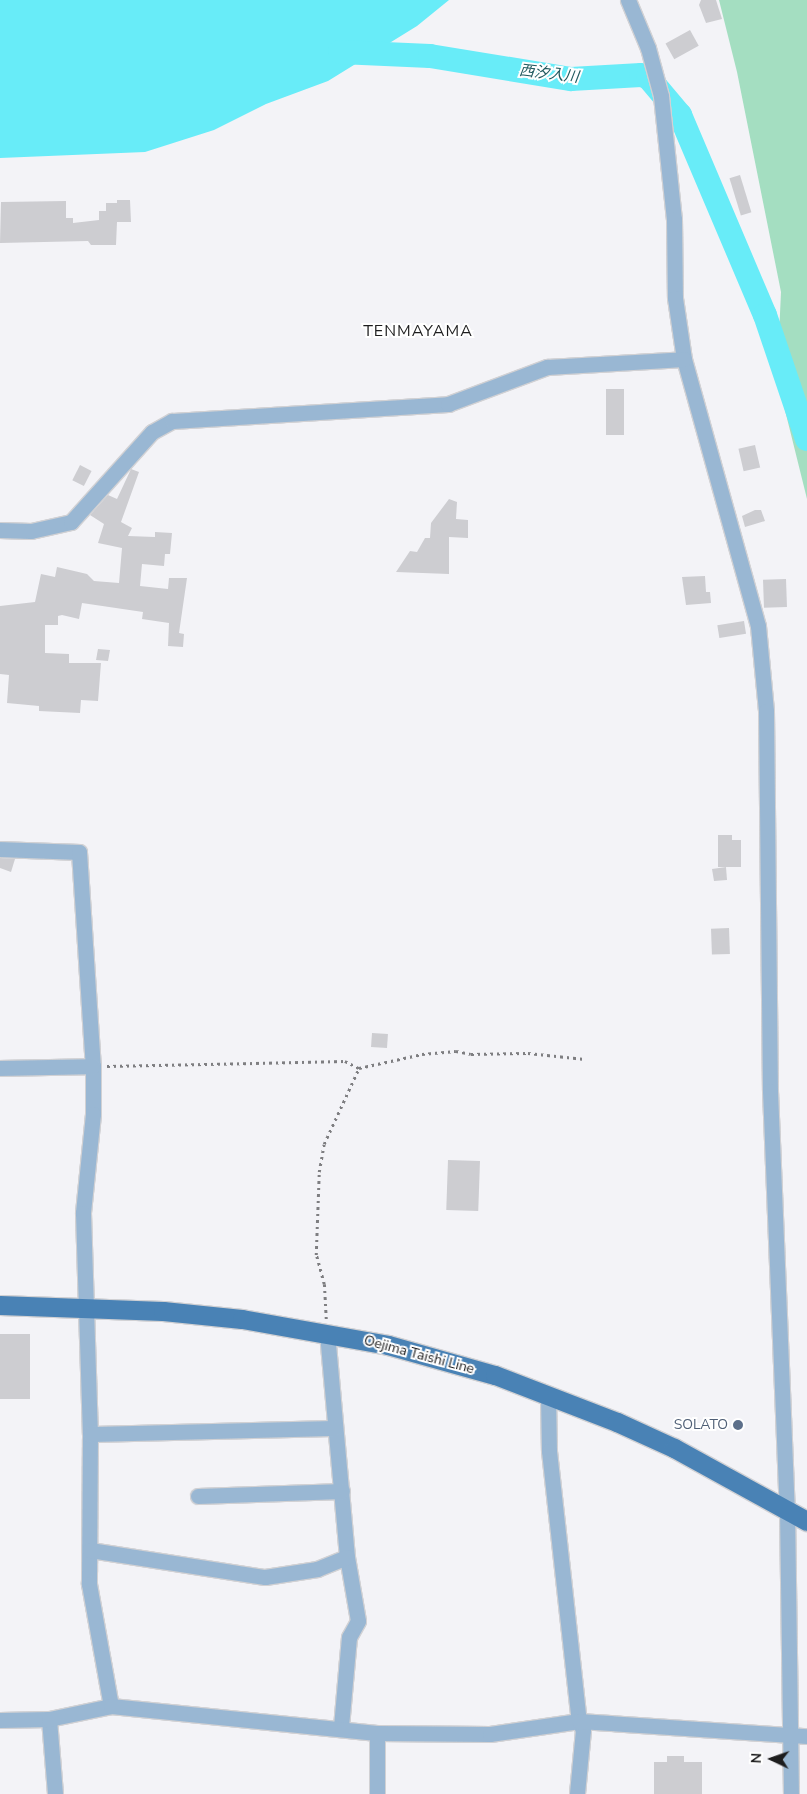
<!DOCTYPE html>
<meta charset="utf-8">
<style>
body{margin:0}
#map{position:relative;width:807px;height:1794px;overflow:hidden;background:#f3f3f7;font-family:"Nunito Sans","Noto Sans JP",sans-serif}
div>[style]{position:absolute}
.green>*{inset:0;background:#a4dec1}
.water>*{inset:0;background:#68ecf8}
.river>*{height:24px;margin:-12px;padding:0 12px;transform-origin:12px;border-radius:12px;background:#68ecf8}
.building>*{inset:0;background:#cdcdd1;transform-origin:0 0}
.path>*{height:2.5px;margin-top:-1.25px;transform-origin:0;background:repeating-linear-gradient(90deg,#7e7e81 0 2.5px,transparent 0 6.5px)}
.roads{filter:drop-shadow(1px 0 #d1d1d4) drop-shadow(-1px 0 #d1d1d4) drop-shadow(0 1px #d1d1d4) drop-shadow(0 -1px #d1d1d4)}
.minor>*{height:15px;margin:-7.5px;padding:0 7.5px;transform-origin:7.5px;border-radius:7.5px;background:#99b7d3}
.major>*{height:19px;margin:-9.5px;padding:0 9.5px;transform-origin:9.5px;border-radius:9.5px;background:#4982b5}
.dots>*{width:14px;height:14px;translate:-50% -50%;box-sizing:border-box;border:2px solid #fff;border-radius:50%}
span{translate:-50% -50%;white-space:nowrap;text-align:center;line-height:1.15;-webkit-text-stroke:4px #fff;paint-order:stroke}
.street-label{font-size:14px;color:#1d1d1e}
.service-label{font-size:14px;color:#4e5e75}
.right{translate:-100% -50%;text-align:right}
.water-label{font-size:15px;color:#225a5f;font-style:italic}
.quarter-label{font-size:16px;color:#1d1d1e;letter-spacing:1px}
.north{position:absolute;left:747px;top:1734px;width:50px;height:50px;-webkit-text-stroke:4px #fff;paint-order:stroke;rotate:273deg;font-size:14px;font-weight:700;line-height:20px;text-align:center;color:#1d1d1e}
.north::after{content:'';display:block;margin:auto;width:18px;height:22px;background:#1d1d1e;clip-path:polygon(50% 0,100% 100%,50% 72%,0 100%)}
</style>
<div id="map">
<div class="green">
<i style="clip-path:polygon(719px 0,807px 0,807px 499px,777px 378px,781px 292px,737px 72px)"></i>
</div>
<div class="water">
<i style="clip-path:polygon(0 0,449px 0,417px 26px,328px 81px,266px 104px,214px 130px,145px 152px,0 158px)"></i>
</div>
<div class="river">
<i style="left:340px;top:52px;width:90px;rotate:2.5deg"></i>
<i style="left:430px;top:56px;width:143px;rotate:9.3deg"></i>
<i style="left:571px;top:79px;width:70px;rotate:-3.3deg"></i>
<i style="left:641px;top:75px;width:7px;rotate:16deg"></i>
<i style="left:648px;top:77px;width:50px;rotate:49.9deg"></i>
<i style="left:680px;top:115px;width:217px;rotate:67deg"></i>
<i style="left:765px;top:315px;width:131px;rotate:71.3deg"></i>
</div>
<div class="building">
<i style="clip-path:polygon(701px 0,716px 0,722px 19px,706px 23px,699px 5px)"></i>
<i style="left:690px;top:30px;width:18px;height:28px;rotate:61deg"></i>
<i style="left:740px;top:175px;width:39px;height:11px;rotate:73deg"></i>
<i style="clip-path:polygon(117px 200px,130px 200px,131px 222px,117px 222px,116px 245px,91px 245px,88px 241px,0 243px,1px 202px,66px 201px,66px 218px,73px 218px,73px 223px,99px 220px,99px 211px,106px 211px,106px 203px,117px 203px)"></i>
<i style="left:606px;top:389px;width:18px;height:46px"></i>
<i style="left:755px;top:445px;width:23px;height:17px;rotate:77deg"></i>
<i style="left:80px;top:465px;width:13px;height:17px;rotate:27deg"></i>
<i style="clip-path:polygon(131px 469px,139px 472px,121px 522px,132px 528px,128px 536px,155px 537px,155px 532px,172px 533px,170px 554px,165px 554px,164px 566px,142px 564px,140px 586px,168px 589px,169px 578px,187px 578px,179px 633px,184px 634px,183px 647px,168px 646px,169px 623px,142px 619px,143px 612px,82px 603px,79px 619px,62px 615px,58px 616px,58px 625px,45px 625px,45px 653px,69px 654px,69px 663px,101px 663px,98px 701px,81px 700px,80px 713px,39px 711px,39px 706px,7px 703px,9px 675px,0 674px,0 606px,35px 602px,41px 574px,55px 577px,57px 567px,87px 574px,94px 581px,119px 583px,122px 548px,98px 543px,104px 524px,90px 515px,108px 495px,117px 499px)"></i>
<i style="clip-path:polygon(449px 499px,457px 502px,456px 519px,468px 520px,468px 538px,449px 537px,449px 574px,396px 572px,410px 551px,417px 552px,425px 538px,430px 538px,431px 523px)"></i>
<i style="clip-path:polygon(755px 510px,761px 510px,765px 521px,745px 527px,742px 516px)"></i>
<i style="clip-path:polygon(705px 576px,706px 592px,710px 592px,711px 603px,686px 605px,682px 577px)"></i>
<i style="left:786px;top:579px;width:28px;height:23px;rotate:88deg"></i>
<i style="left:744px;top:621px;width:13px;height:27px;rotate:81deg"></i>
<i style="clip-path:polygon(98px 649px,110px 650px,108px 661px,96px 660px)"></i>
<i style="clip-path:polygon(718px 835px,732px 835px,732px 840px,741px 840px,741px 867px,718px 867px)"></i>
<i style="clip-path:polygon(0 858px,15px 859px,11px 872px,0 868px)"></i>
<i style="clip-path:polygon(726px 867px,727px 880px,714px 881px,712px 869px)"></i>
<i style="left:729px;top:928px;width:26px;height:18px;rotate:88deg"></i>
<i style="left:372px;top:1033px;width:16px;height:14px;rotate:4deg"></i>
<i style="left:448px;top:1160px;width:32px;height:50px;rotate:2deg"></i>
<i style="left:0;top:1334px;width:30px;height:65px"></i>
<i style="clip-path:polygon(667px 1756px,684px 1756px,684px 1762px,702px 1762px,702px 1794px,654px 1794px,654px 1762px,667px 1762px)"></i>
</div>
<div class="path">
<i style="left:107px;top:1066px;width:238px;rotate:-1.2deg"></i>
<i style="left:345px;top:1061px;width:16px;rotate:27deg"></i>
<i style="left:326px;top:1319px;width:35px;rotate:-93deg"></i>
<i style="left:324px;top:1284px;width:30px;rotate:-105deg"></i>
<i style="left:316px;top:1255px;width:83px;rotate:-87.9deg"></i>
<i style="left:319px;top:1172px;width:28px;rotate:-80deg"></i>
<i style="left:324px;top:1144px;width:84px;rotate:-65.3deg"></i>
<i style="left:359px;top:1068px;width:65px;rotate:-12.5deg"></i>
<i style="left:422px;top:1054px;width:34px;rotate:-5deg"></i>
<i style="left:456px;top:1051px;width:15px;rotate:11deg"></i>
<i style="left:471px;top:1054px;width:57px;rotate:-1deg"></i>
<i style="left:528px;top:1053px;width:57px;rotate:6deg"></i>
</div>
<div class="roads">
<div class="minor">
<i style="left:628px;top:0;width:52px;rotate:67.4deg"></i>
<i style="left:648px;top:48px;width:50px;rotate:74.8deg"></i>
<i style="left:661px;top:96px;width:124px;rotate:84deg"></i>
<i style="left:674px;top:219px;width:79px;rotate:89.3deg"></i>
<i style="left:675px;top:298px;width:62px;rotate:81.6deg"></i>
<i style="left:684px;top:359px;width:277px;rotate:74.5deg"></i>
<i style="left:758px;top:626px;width:85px;rotate:84.6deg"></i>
<i style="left:766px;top:711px;width:380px;rotate:89.4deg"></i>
<i style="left:770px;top:1091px;width:418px;rotate:87.7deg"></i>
<i style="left:787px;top:1509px;width:285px;rotate:89.2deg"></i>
<i style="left:0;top:530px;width:31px;rotate:2deg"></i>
<i style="left:31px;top:531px;width:41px;rotate:-12.7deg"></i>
<i style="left:71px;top:522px;width:121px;rotate:-48deg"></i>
<i style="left:152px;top:432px;width:23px;rotate:-29deg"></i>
<i style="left:172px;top:421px;width:277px;rotate:-3.5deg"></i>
<i style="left:448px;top:404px;width:106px;rotate:-20.5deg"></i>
<i style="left:547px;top:367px;width:137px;rotate:-3.3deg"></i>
<i style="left:0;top:849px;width:79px;rotate:2.2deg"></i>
<i style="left:79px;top:852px;width:214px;rotate:86.3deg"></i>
<i style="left:93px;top:1066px;width:48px;rotate:90deg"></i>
<i style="left:93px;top:1114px;width:100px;rotate:95.8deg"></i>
<i style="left:83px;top:1213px;width:221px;rotate:88.2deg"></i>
<i style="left:90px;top:1434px;width:150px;rotate:90.4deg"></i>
<i style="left:89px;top:1584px;width:124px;rotate:79.8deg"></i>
<i style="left:0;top:1068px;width:93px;rotate:-1.2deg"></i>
<i style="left:327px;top:1333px;width:225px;rotate:84.9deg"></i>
<i style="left:347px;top:1557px;width:65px;rotate:80.2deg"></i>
<i style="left:358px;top:1621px;width:18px;rotate:119deg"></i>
<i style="left:349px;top:1637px;width:90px;rotate:95.1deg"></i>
<i style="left:548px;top:1395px;width:56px;rotate:89deg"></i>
<i style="left:549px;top:1451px;width:272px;rotate:83.7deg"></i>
<i style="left:579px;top:1721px;width:10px;rotate:66deg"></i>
<i style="left:583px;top:1730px;width:64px;rotate:95.4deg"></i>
<i style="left:90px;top:1434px;width:245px;rotate:-1.4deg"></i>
<i style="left:198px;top:1496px;width:144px;rotate:-2deg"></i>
<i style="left:90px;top:1550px;width:177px;rotate:8.8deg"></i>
<i style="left:265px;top:1577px;width:53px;rotate:-8.7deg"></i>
<i style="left:317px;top:1569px;width:32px;rotate:-22deg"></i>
<i style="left:49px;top:1719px;width:75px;rotate:85.4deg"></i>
<i style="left:0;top:1720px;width:49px;rotate:-1.2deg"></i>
<i style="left:49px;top:1719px;width:63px;rotate:-11.8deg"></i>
<i style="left:111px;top:1706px;width:267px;rotate:5.8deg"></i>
<i style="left:377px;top:1733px;width:113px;rotate:0.5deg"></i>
<i style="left:490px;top:1734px;width:90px;rotate:-8.3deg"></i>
<i style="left:579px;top:1721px;width:228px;rotate:3.8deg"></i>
<i style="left:377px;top:1733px;width:61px;rotate:90deg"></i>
</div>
<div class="major">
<i style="left:0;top:1305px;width:163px;rotate:2.1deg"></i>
<i style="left:163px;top:1311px;width:79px;rotate:5.8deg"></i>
<i style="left:242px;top:1319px;width:148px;rotate:10.1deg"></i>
<i style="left:388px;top:1345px;width:111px;rotate:15.7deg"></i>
<i style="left:495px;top:1375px;width:131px;rotate:21.1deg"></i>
<i style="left:617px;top:1422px;width:63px;rotate:24.5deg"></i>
<i style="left:674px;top:1448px;width:152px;rotate:28.8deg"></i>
</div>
</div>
<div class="dots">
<i style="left:738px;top:1425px;background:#5c6f8a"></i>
</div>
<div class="street-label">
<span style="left:419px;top:1355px;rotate:15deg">Oejima Taishi Line</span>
</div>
<div class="service-label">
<span class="right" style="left:728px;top:1425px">SOLATO</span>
</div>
<div class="water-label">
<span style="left:549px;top:74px;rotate:7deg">西汐入川</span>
</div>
<div class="quarter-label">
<span style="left:418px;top:331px">TENMAYAMA</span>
</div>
<div class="north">N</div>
</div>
